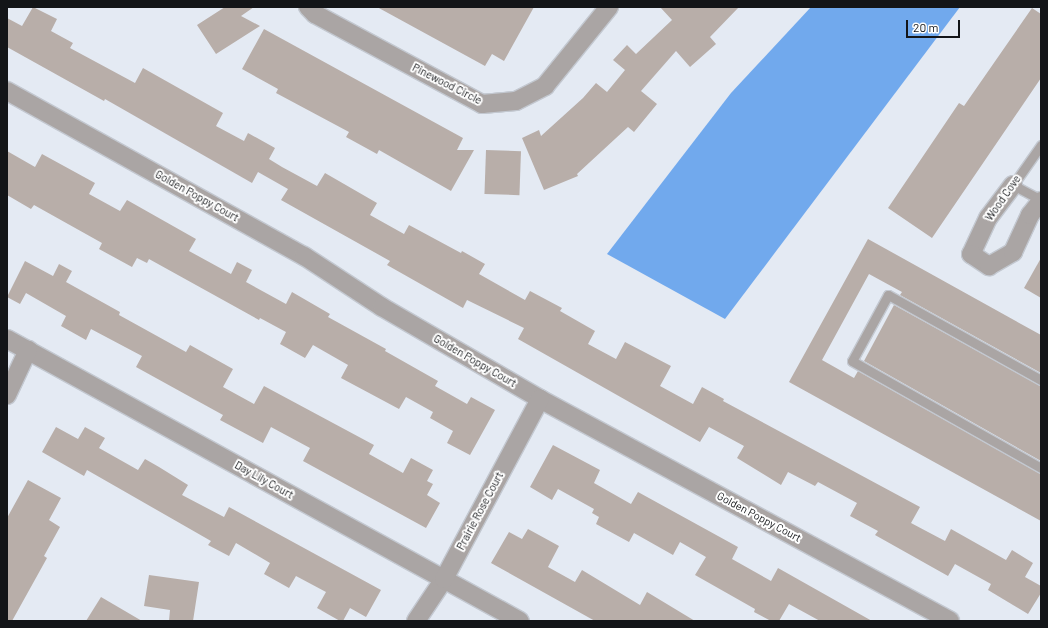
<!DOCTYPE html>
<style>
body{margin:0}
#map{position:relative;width:1048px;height:628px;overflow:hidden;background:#e4eaf3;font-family:Barlow,sans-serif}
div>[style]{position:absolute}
.water>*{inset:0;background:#71a9ed}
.building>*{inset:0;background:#b8aea9;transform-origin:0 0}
.roads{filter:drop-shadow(1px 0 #c3c8d0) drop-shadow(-1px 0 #c3c8d0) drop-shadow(0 1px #c3c8d0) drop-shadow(0 -1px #c3c8d0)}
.service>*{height:9px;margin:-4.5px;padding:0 4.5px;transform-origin:4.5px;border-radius:4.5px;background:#aaa5a4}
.minor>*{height:18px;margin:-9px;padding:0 9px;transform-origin:9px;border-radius:9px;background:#aaa5a4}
span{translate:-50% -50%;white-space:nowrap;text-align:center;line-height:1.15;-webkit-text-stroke:4px #fff;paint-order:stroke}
.street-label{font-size:11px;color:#131518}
.frame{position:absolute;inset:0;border:8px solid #131518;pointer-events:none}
.scale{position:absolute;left:906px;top:20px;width:54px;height:18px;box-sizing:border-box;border:2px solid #131518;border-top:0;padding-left:5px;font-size:12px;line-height:14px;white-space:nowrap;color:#131518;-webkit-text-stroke:3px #fff;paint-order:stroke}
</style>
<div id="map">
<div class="water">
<i style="clip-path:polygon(811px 7px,960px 7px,725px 319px,607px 254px,731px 93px)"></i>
</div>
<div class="building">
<i style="clip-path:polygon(33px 7px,57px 19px,51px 31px,73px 43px,70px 48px,135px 83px,143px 68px,223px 113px,216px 126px,244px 141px,248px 133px,275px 148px,269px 159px,282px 167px,317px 186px,325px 173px,377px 203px,370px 215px,404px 234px,409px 225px,461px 253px,462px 251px,485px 264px,479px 274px,525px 300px,530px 291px,562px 308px,560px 311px,595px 331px,588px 344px,616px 359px,625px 342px,671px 366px,660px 386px,693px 404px,702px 387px,724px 399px,723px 401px,920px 507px,911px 523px,945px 541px,951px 529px,1006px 560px,1012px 550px,1033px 563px,1025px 577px,1041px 586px,1041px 593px,1028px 614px,988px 590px,991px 584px,955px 564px,948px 576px,875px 535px,878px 531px,850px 516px,857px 503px,818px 482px,815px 486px,788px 472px,781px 485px,737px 458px,744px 446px,709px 427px,700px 442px,518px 339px,524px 328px,467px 300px,463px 308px,387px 265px,390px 261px,281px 200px,288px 189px,258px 172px,252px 183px,105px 99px,104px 101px,7px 47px,7px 18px,22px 26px)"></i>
<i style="clip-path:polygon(225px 7px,254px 7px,241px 16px,260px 26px,216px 54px,197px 25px)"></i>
<i style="clip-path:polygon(377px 7px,534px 7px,504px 61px,492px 54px,485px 66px)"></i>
<i style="clip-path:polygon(660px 7px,739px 7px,710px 37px,716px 44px,690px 67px,676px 51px,641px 91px,657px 104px,634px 132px,628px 127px,577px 174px,578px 176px,544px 190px,522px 138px,539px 130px,541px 136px,583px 98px,596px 83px,607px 92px,625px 70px,613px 60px,627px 45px,636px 54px,672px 20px)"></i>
<i style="clip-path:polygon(1032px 8px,1041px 14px,1041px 78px,932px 238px,888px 208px,959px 103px,964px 106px)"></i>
<i style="clip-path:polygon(264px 29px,463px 138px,457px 150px,474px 150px,451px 191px,379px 150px,377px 154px,346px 137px,349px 132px,276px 93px,278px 89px,242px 69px)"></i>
<i style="left:486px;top:150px;width:35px;height:44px;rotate:2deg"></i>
<i style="clip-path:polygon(7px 151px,35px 167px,42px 154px,95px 183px,89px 194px,120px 211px,127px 200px,196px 239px,189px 251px,231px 274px,237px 262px,252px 270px,246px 282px,286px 304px,292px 292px,330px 314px,328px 317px,386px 349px,385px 351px,438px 381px,435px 386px,467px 404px,471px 397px,495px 410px,470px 455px,447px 443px,453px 431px,430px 418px,433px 412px,406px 397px,399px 409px,341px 378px,348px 365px,313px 345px,305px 358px,280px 344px,286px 332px,260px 318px,259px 320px,149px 259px,147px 263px,137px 258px,132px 267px,99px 249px,102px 243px,34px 205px,31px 209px,7px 195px)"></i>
<i style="clip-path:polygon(868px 239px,1041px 335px,1041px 373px,900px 295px,902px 292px,869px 274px,822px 360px,854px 378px,858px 371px,1041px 474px,1041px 521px,789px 382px)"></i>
<i style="clip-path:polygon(1041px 258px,1041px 298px,1024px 288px)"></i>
<i style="clip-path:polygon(25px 261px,53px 276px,59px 264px,72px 271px,66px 282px,120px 312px,119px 315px,186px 352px,190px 345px,233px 369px,223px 387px,254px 404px,264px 386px,374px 445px,369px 454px,403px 473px,411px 458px,433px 470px,427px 481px,433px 484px,427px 495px,440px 503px,426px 528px,303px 461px,310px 448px,271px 427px,263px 443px,220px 420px,223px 415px,136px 367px,142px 356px,91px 329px,86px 340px,61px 326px,66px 316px,26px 293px,20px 304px,7px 297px)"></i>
<i style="clip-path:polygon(894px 305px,1041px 386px,1041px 461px,864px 361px)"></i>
<i style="clip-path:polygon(56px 427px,78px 439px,85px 427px,105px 438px,99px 448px,138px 470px,145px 459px,159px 467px,188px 485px,182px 495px,224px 517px,229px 507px,381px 590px,366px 617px,350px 608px,343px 621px,340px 621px,317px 608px,326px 592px,296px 576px,289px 588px,264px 574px,270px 563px,236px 543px,229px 556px,208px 545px,211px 541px,87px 470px,84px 476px,42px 452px)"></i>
<i style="clip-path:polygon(553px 445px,600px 470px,594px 483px,631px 504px,638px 492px,738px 547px,732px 559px,771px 581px,778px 568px,872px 621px,820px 621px,789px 604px,779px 621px,771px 621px,754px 612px,755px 609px,695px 575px,706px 557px,680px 542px,673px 555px,634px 533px,629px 542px,596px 524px,599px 517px,592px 513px,594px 509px,558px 489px,552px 500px,530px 487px)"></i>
<i style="clip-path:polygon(28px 480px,61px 498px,49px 520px,60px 527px,44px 556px,47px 558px,12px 621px,7px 621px,7px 518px)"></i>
<i style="clip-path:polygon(528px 529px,559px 546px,548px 567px,575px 582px,582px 570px,640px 605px,647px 592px,695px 621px,595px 621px,491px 563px,509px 532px,522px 539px)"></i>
<i style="clip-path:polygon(149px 575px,199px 582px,193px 621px,169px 621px,170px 610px,144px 606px)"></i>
<i style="clip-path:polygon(101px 597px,142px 621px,86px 621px)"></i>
</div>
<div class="roads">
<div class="service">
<i style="left:1041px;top:145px;width:49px;rotate:125deg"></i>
<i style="left:1013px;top:185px;width:32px;rotate:28deg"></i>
<i style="left:1041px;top:380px;width:175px;rotate:-150.9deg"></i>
<i style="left:888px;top:295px;width:75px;rotate:118.6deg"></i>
<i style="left:852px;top:361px;width:217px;rotate:29.5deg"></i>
</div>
<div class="minor">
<i style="left:308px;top:7px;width:10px;rotate:45deg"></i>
<i style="left:315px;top:14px;width:190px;rotate:28.3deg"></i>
<i style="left:482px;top:104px;width:34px;rotate:-5deg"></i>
<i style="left:516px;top:101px;width:33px;rotate:-27deg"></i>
<i style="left:545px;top:86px;width:102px;rotate:-51deg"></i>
<i style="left:7px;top:91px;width:340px;rotate:29.1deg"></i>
<i style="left:304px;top:256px;width:93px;rotate:33.2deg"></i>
<i style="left:382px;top:307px;width:183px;rotate:30.2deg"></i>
<i style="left:540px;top:399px;width:466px;rotate:28.4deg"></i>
<i style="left:1013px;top:185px;width:41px;rotate:127.1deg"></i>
<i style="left:988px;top:218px;width:40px;rotate:115deg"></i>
<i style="left:971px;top:254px;width:22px;rotate:34deg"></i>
<i style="left:989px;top:266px;width:28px;rotate:-30deg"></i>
<i style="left:1013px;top:252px;width:41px;rotate:-65.3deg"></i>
<i style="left:1030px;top:215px;width:18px;rotate:-52deg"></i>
<i style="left:7px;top:339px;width:585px;rotate:28.8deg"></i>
<i style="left:7px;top:395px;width:50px;rotate:-65deg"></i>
<i style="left:416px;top:621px;width:50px;rotate:-56.3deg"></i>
<i style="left:444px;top:579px;width:204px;rotate:-61.9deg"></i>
</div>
</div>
<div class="street-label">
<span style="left:447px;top:84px;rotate:27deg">Pinewood Circle</span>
<span style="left:197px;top:196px;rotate:29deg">Golden Poppy Court</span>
<span style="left:1003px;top:198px;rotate:-55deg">Wood Cove</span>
<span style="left:475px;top:361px;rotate:30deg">Golden Poppy Court</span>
<span style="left:264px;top:480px;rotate:29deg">Day Lily Court</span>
<span style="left:480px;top:511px;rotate:-62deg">Prairie Rose Court</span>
<span style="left:759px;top:517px;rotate:28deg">Golden Poppy Court</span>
</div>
<div class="frame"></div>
<div class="scale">20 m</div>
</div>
